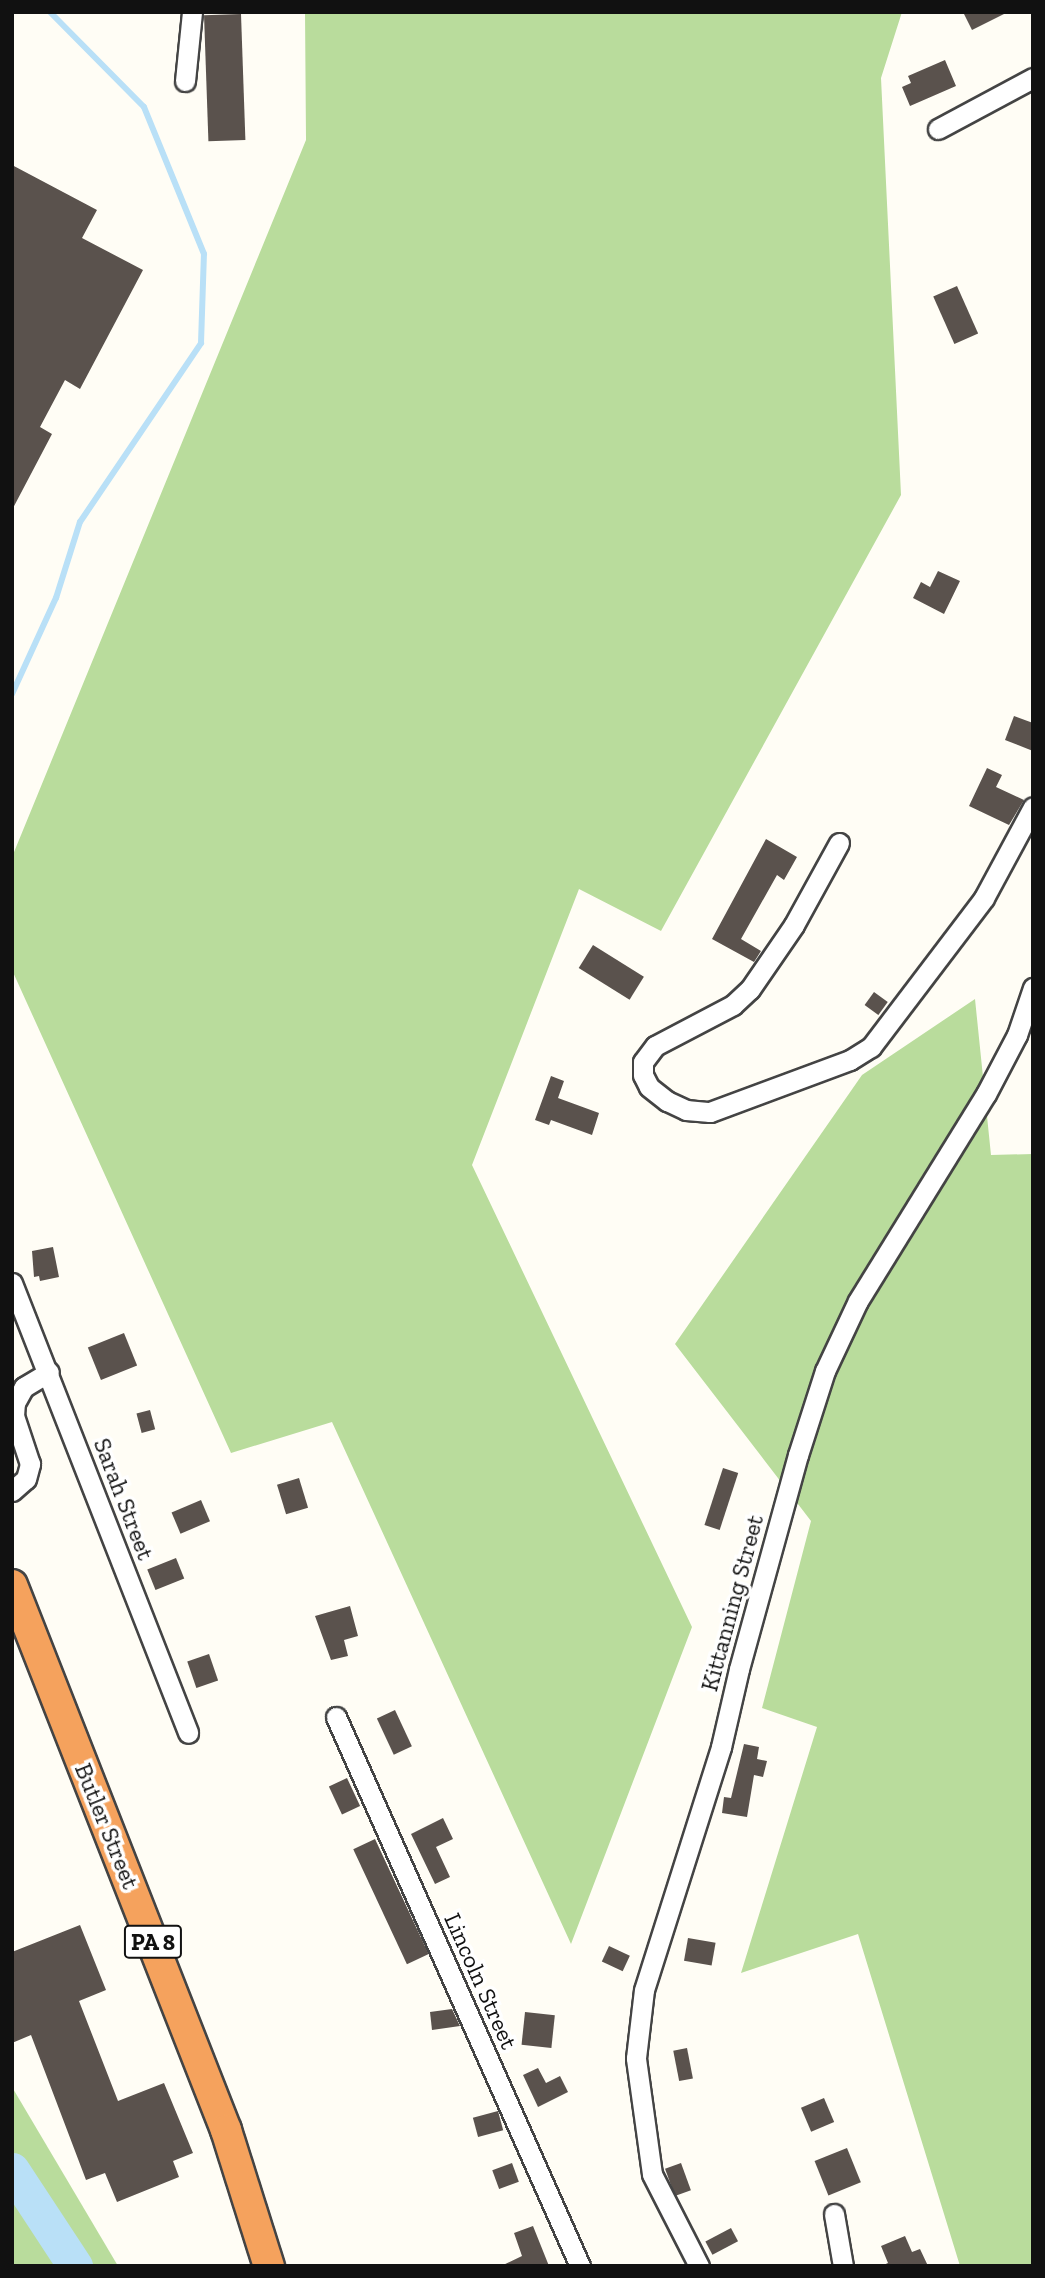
<!DOCTYPE html>
<style>
body{margin:0}
#map{position:relative;width:1045px;height:2278px;overflow:hidden;background:#fffdf5;font-family:"Zilla Slab",serif}
div>[style]{position:absolute}
.forest>*{inset:0;background:#b9dc9c}
.stream>*{height:6px;margin:-3px;padding:0 3px;transform-origin:3px;border-radius:3px;background:#b9e0f7}
.river>*{height:35px;margin:-17.5px;padding:0 17.5px;transform-origin:17.5px;border-radius:17.5px;background:#b9e0f7}
.building>*{inset:0;background:#5a524d;transform-origin:0 0}
.roads{filter:drop-shadow(2px 0 #444) drop-shadow(-2px 0 #444) drop-shadow(0 2px #444) drop-shadow(0 -2px #444)}
.minor>*{height:19px;margin:-9.5px;padding:0 9.5px;transform-origin:9.5px;border-radius:9.5px;background:#fff}
.highway>*{height:30px;margin:-15px;padding:0 15px;transform-origin:15px;border-radius:15px;background:#f5a25d}
span{translate:-50% -50%;white-space:nowrap;text-align:center;line-height:1.15;-webkit-text-stroke:7px #fff;paint-order:stroke}
.shield-label span{padding:2px 5px;background:#fff;border:2px solid;border-radius:5px;-webkit-text-stroke-width:0}
.shield-label{font-size:23px;color:#111;font-weight:700}
.street-label{font-size:24px;color:#111}
.frame{position:absolute;inset:0;border:14px solid #111;pointer-events:none}
</style>
<div id="map">
<div class="forest">
<i style="clip-path:polygon(305px 12px,902px 12px,881px 78px,901px 495px,661px 931px,579px 889px,472px 1165px,692px 1627px,571px 1944px,332px 1422px,231px 1453px,12px 970px,12px 857px,306px 140px)"></i>
<i style="clip-path:polygon(975px 999px,991px 1155px,1033px 1154px,1033px 2266px,960px 2266px,858px 1934px,741px 1973px,817px 1727px,762px 1708px,811px 1521px,675px 1344px,862px 1075px)"></i>
<i style="clip-path:polygon(12px 2087px,118px 2266px,12px 2266px)"></i>
</div>
<div class="stream">
<i style="left:12px;top:694px;width:106px;rotate:-65.4deg"></i>
<i style="left:56px;top:598px;width:80px;rotate:-72.5deg"></i>
<i style="left:80px;top:522px;width:216px;rotate:-55.9deg"></i>
<i style="left:201px;top:343px;width:89px;rotate:-88.1deg"></i>
<i style="left:204px;top:254px;width:159px;rotate:-112.2deg"></i>
<i style="left:144px;top:107px;width:134px;rotate:-134.7deg"></i>
</div>
<div class="river">
<i style="left:12px;top:2170px;width:115px;rotate:56.7deg"></i>
</div>
<div class="building">
<i style="clip-path:polygon(963px 12px,1008px 12px,972px 30px)"></i>
<i style="left:241px;top:14px;width:126px;height:37px;rotate:88deg"></i>
<i style="clip-path:polygon(945px 60px,956px 86px,910px 106px,902px 87px,911px 83px,908px 76px)"></i>
<i style="clip-path:polygon(12px 165px,97px 210px,82px 238px,143px 270px,80px 389px,65px 380px,40px 427px,52px 434px,12px 510px)"></i>
<i style="left:957px;top:286px;width:52px;height:26px;rotate:66deg"></i>
<i style="clip-path:polygon(938px 571px,960px 581px,944px 614px,913px 598px,921px 582px,930px 587px)"></i>
<i style="clip-path:polygon(1014px 716px,1033px 723px,1033px 751px,1005px 740px)"></i>
<i style="clip-path:polygon(987px 768px,1002px 775px,996px 787px,1024px 800px,1009px 825px,969px 806px)"></i>
<i style="clip-path:polygon(766px 839px,797px 857px,784px 880px,777px 875px,741px 939px,761px 951px,754px 962px,712px 939px)"></i>
<i style="left:593px;top:945px;width:60px;height:27px;rotate:32deg"></i>
<i style="left:874px;top:992px;width:17px;height:16px;rotate:36deg"></i>
<i style="clip-path:polygon(551px 1076px,564px 1081px,558px 1098px,599px 1113px,592px 1135px,551px 1120px,549px 1125px,535px 1120px)"></i>
<i style="clip-path:polygon(53px 1247px,59px 1277px,40px 1281px,39px 1276px,34px 1277px,32px 1251px)"></i>
<i style="left:124px;top:1333px;width:35px;height:39px;rotate:68deg"></i>
<i style="left:150px;top:1410px;width:20px;height:14px;rotate:75deg"></i>
<i style="left:723px;top:1468px;width:16px;height:60px;rotate:18deg"></i>
<i style="left:299px;top:1478px;width:31px;height:23px;rotate:73deg"></i>
<i style="left:201px;top:1500px;width:23px;height:32px;rotate:67deg"></i>
<i style="left:176px;top:1558px;width:22px;height:31px;rotate:68deg"></i>
<i style="clip-path:polygon(350px 1606px,358px 1636px,344px 1640px,348px 1656px,331px 1660px,315px 1616px)"></i>
<i style="left:209px;top:1654px;width:28px;height:23px;rotate:71deg"></i>
<i style="left:395px;top:1710px;width:40px;height:20px;rotate:65deg"></i>
<i style="clip-path:polygon(744px 1744px,759px 1747px,757px 1759px,767px 1761px,763px 1777px,754px 1775px,747px 1817px,722px 1813px,724px 1797px,731px 1798px)"></i>
<i style="left:347px;top:1778px;width:31px;height:20px;rotate:65deg"></i>
<i style="clip-path:polygon(443px 1818px,453px 1839px,436px 1847px,450px 1877px,435px 1884px,411px 1834px)"></i>
<i style="left:375px;top:1839px;width:127px;height:24px;rotate:65deg"></i>
<i style="clip-path:polygon(80px 1925px,106px 1990px,79px 2001px,118px 2101px,164px 2083px,193px 2153px,173px 2161px,179px 2177px,117px 2202px,105px 2173px,86px 2180px,31px 2035px,12px 2043px,12px 1952px)"></i>
<i style="left:688px;top:1938px;width:28px;height:23px;rotate:10deg"></i>
<i style="left:609px;top:1946px;width:23px;height:17px;rotate:25deg"></i>
<i style="clip-path:polygon(452px 2009px,460px 2026px,432px 2030px,430px 2012px)"></i>
<i style="left:525px;top:2012px;width:30px;height:33px;rotate:6deg"></i>
<i style="left:687px;top:2048px;width:31px;height:14px;rotate:79deg"></i>
<i style="clip-path:polygon(538px 2068px,546px 2083px,560px 2076px,568px 2092px,538px 2107px,523px 2075px)"></i>
<i style="left:824px;top:2098px;width:26px;height:25px;rotate:67deg"></i>
<i style="left:498px;top:2111px;width:20px;height:26px;rotate:75deg"></i>
<i style="left:847px;top:2148px;width:37px;height:35px;rotate:68deg"></i>
<i style="left:512px;top:2163px;width:20px;height:21px;rotate:70deg"></i>
<i style="left:681px;top:2163px;width:29px;height:17px;rotate:70deg"></i>
<i style="clip-path:polygon(533px 2226px,549px 2266px,501px 2266px,522px 2256px,514px 2233px)"></i>
<i style="left:731px;top:2228px;width:15px;height:29px;rotate:62deg"></i>
<i style="clip-path:polygon(905px 2236px,912px 2252px,920px 2249px,928px 2266px,881px 2266px,888px 2263px,881px 2246px)"></i>
</div>
<div class="roads">
<div class="minor">
<i style="left:185px;top:81px;width:69px;rotate:-84.2deg"></i>
<i style="left:938px;top:129px;width:108px;rotate:-28.2deg"></i>
<i style="left:839px;top:843px;width:94px;rotate:118.8deg"></i>
<i style="left:794px;top:925px;width:78px;rotate:124.5deg"></i>
<i style="left:750px;top:989px;width:23px;rotate:137deg"></i>
<i style="left:733px;top:1005px;width:88px;rotate:152.3deg"></i>
<i style="left:655px;top:1046px;width:20px;rotate:127deg"></i>
<i style="left:643px;top:1062px;width:13px;rotate:90deg"></i>
<i style="left:643px;top:1075px;width:13px;rotate:63deg"></i>
<i style="left:649px;top:1087px;width:23px;rotate:38deg"></i>
<i style="left:667px;top:1101px;width:21px;rotate:25deg"></i>
<i style="left:686px;top:1110px;width:24px;rotate:5deg"></i>
<i style="left:710px;top:1112px;width:149px;rotate:-20.4deg"></i>
<i style="left:850px;top:1060px;width:25px;rotate:-32deg"></i>
<i style="left:871px;top:1047px;width:187px;rotate:-52.8deg"></i>
<i style="left:984px;top:898px;width:103px;rotate:-61.7deg"></i>
<i style="left:12px;top:1283px;width:483px;rotate:68.6deg"></i>
<i style="left:12px;top:1491px;width:18px;rotate:-41deg"></i>
<i style="left:26px;top:1479px;width:16px;rotate:-75deg"></i>
<i style="left:30px;top:1464px;width:51px;rotate:-108.4deg"></i>
<i style="left:14px;top:1416px;width:13px;rotate:-86deg"></i>
<i style="left:15px;top:1403px;width:18px;rotate:-61deg"></i>
<i style="left:24px;top:1387px;width:29px;rotate:-31deg"></i>
<i style="left:336px;top:1717px;width:601px;rotate:66.04deg"></i>
<i style="left:834px;top:2214px;width:53px;rotate:80.2deg"></i>
<i style="left:699px;top:2266px;width:103px;rotate:-117.1deg"></i>
<i style="left:652px;top:2174px;width:117px;rotate:-97.9deg"></i>
<i style="left:636px;top:2058px;width:68px;rotate:-83.3deg"></i>
<i style="left:644px;top:1990px;width:255px;rotate:-72.4deg"></i>
<i style="left:721px;top:1747px;width:80px;rotate:-77deg"></i>
<i style="left:739px;top:1669px;width:222px;rotate:-74.6deg"></i>
<i style="left:798px;top:1455px;width:88px;rotate:-72.2deg"></i>
<i style="left:825px;top:1371px;width:77px;rotate:-64.8deg"></i>
<i style="left:858px;top:1301px;width:243px;rotate:-58.3deg"></i>
<i style="left:986px;top:1094px;width:67px;rotate:-62.3deg"></i>
<i style="left:1017px;top:1035px;width:50px;rotate:-71.2deg"></i>
</div>
<div class="highway">
<i style="left:12px;top:1585px;width:586px;rotate:68.56deg"></i>
<i style="left:226px;top:2130px;width:143px;rotate:72.5deg"></i>
</div>
</div>
<div class="shield-label">
<span style="left:153px;top:1942px">PA 8</span>
</div>
<div class="street-label">
<span style="left:124px;top:1499px;rotate:69deg">Sarah Street</span>
<span style="left:732px;top:1603px;rotate:-75deg">Kittanning Street</span>
<span style="left:107px;top:1826px;rotate:68deg">Butler Street</span>
<span style="left:481px;top:1981px;rotate:66deg">Lincoln Street</span>
</div>
<div class="frame"></div>
</div>
